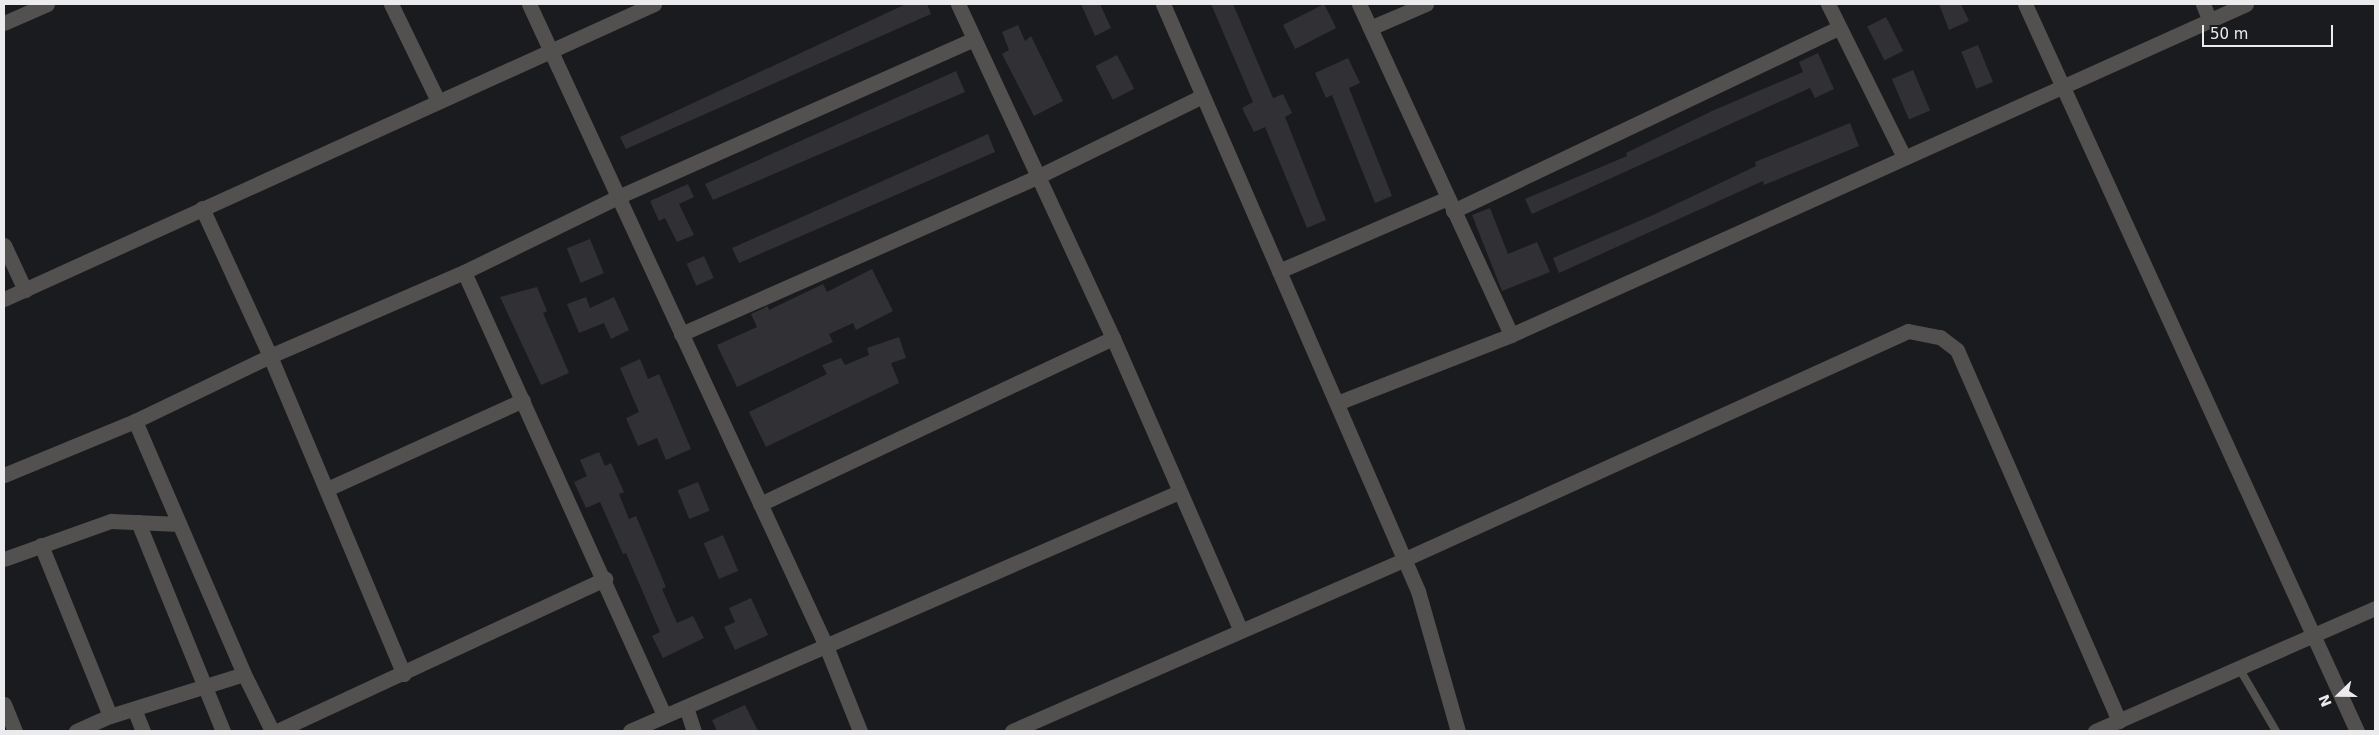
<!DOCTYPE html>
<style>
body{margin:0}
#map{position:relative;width:2379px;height:735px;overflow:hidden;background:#1a1b1f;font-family:"DejaVu Sans",sans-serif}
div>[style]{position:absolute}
.building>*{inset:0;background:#303035;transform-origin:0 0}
.service>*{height:8px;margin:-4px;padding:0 4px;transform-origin:4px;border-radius:4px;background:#53514f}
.minor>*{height:15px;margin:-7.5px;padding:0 7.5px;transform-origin:7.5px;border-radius:7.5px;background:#53514f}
.tertiary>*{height:15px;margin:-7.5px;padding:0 7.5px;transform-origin:7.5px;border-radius:7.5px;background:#53514f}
span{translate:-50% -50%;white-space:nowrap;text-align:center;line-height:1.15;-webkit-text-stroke:4px #1a1b1f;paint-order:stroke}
.frame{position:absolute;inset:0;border:5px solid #ebebee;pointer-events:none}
.north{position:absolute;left:2314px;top:670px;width:50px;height:50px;-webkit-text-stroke:4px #1a1b1f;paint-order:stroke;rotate:248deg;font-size:14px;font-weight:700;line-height:20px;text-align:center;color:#ebebee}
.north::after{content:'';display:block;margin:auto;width:18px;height:22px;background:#ebebee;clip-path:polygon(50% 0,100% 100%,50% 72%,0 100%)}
.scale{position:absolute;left:2202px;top:25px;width:131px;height:22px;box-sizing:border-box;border:2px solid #ebebee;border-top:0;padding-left:6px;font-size:15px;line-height:18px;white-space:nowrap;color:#ebebee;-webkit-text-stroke:4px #1a1b1f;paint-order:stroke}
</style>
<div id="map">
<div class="building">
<i style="clip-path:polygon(906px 4px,927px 4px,931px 14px,626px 149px,620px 137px)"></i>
<i style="clip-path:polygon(1081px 4px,1100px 4px,1111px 28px,1095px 36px)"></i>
<i style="clip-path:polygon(1211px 4px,1233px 4px,1273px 98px,1283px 94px,1292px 113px,1285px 117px,1326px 220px,1307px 228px,1265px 127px,1254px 132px,1242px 108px,1253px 102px)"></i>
<i style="left:1324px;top:4px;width:27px;height:46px;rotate:63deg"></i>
<i style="clip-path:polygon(1939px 4px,1961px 4px,1969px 21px,1949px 30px)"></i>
<i style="left:1886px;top:17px;width:38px;height:21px;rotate:63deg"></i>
<i style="clip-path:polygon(1018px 25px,1025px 41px,1031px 36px,1063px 101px,1034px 116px,1002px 54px,1009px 50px,1002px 32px)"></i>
<i style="left:1978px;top:45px;width:40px;height:18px;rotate:68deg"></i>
<i style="clip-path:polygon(1818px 53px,1834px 89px,1815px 98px,1810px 88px,1532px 214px,1525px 199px,1627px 156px,1626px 153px,1712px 111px,1803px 72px,1799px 62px)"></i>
<i style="left:1117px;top:55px;width:38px;height:24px;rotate:63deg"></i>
<i style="clip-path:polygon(1348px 58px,1360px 83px,1349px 88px,1392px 196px,1375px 203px,1332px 95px,1326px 98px,1315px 73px)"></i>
<i style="left:1913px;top:70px;width:44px;height:23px;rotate:67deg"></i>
<i style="clip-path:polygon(956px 71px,965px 92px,713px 200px,705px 184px)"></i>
<i style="clip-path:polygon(1850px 123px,1859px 146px,1764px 185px,1763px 181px,1559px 273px,1553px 258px,1653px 215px,1756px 166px,1755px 162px)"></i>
<i style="clip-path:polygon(988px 134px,995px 152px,739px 263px,732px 248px)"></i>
<i style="clip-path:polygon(688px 184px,694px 197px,679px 204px,694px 235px,677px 242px,665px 218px,659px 221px,650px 201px)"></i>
<i style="clip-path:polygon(1490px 208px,1508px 254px,1537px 242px,1550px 272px,1502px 291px,1472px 215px)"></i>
<i style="left:590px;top:239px;width:37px;height:25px;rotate:68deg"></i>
<i style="left:704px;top:256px;width:24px;height:19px;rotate:66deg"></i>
<i style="clip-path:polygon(872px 269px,893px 311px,856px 330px,853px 323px,829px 334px,833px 342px,737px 387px,717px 345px,757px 327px,751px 314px,768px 306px,769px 310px,823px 284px,827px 292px)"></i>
<i style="clip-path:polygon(537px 287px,547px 311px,543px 313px,569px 373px,541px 385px,500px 297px)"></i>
<i style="clip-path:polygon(586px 297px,590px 308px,614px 297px,629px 330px,611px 339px,604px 323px,579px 333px,567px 304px)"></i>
<i style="clip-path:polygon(899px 337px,906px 358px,891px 363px,899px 383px,766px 447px,749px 412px,827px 374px,822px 365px,841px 358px,845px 365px,869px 355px,867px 348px)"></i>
<i style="clip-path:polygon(640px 359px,648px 379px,659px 374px,691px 449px,666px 460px,657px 438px,638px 446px,626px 418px,639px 412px,620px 368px)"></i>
<i style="clip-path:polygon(599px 452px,605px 466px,611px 463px,624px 492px,619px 494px,629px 519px,636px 516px,666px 587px,662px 589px,677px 623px,693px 616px,704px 638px,663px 658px,652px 636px,660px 632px,626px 553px,623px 554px,600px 502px,586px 508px,574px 482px,587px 476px,580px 460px)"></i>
<i style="left:698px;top:482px;width:31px;height:22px;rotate:68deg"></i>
<i style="left:723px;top:535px;width:39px;height:21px;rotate:67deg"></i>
<i style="clip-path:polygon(751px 598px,768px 635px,735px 650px,724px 627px,735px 622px,729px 608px)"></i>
<i style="clip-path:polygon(745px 705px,758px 731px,717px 731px,712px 720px)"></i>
</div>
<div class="service">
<i style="left:2239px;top:668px;width:73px;rotate:59.6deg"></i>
</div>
<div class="minor">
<i style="left:391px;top:4px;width:108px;rotate:64.1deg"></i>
<i style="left:529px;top:4px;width:707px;rotate:65.17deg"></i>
<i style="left:826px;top:646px;width:92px;rotate:68.2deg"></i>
<i style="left:958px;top:4px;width:368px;rotate:65.1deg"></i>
<i style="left:1113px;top:338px;width:318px;rotate:66.4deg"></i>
<i style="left:1163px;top:4px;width:640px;rotate:66.52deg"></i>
<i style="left:1418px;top:591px;width:146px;rotate:74.1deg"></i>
<i style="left:1359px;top:4px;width:364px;rotate:65.3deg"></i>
<i style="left:1828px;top:4px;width:171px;rotate:63.6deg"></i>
<i style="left:2025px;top:4px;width:799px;rotate:65.46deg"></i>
<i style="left:2203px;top:4px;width:16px;rotate:68deg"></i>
<i style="left:4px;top:23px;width:47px;rotate:-23.8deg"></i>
<i style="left:1370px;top:28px;width:61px;rotate:-23.2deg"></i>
<i style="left:202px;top:208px;width:163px;rotate:65.3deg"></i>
<i style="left:270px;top:356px;width:345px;rotate:67.2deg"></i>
<i style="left:1453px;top:211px;width:427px;rotate:-25.4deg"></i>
<i style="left:4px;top:245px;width:50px;rotate:65deg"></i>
<i style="left:1279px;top:271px;width:184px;rotate:-23.4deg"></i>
<i style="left:464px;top:272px;width:486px;rotate:65.7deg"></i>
<i style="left:681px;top:334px;width:391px;rotate:-23.8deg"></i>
<i style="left:1039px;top:176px;width:182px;rotate:-26.1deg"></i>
<i style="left:1337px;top:403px;width:187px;rotate:-21.3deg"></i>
<i style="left:1511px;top:335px;width:806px;rotate:-24.24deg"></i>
<i style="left:135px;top:421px;width:275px;rotate:66.7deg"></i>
<i style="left:244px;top:674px;width:64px;rotate:63.8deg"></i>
<i style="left:4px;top:475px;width:142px;rotate:-22.4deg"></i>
<i style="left:135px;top:421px;width:150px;rotate:-25.7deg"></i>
<i style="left:270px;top:356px;width:211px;rotate:-23.4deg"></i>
<i style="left:464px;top:272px;width:174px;rotate:-26deg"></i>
<i style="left:620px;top:196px;width:387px;rotate:-23.9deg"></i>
<i style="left:327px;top:489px;width:215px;rotate:-24.4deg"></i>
<i style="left:760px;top:504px;width:390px;rotate:-25.2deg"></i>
<i style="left:138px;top:522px;width:226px;rotate:67.9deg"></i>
<i style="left:41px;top:545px;width:184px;rotate:68deg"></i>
<i style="left:4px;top:559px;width:114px;rotate:-19.6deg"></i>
<i style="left:111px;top:521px;width:68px;rotate:2.5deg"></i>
<i style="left:4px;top:704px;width:29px;rotate:68deg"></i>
<i style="left:686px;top:707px;width:25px;rotate:72deg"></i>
<i style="left:134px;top:709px;width:24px;rotate:68deg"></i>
<i style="left:76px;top:731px;width:37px;rotate:-24deg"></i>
<i style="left:110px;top:716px;width:140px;rotate:-17.4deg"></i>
<i style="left:277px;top:731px;width:362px;rotate:-24.9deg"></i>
<i style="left:630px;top:731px;width:599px;rotate:-23.53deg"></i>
<i style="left:1012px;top:731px;width:429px;rotate:-23.6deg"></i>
<i style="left:1405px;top:559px;width:552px;rotate:-24.38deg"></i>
<i style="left:1908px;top:331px;width:33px;rotate:11deg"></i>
<i style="left:1940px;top:337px;width:21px;rotate:37deg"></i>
<i style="left:1957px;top:350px;width:405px;rotate:66.4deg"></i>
<i style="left:2095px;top:731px;width:306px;rotate:-23.7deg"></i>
</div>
<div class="tertiary">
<i style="left:4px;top:299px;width:714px;rotate:-24.41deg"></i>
</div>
<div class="frame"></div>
<div class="north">N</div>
<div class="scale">50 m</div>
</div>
